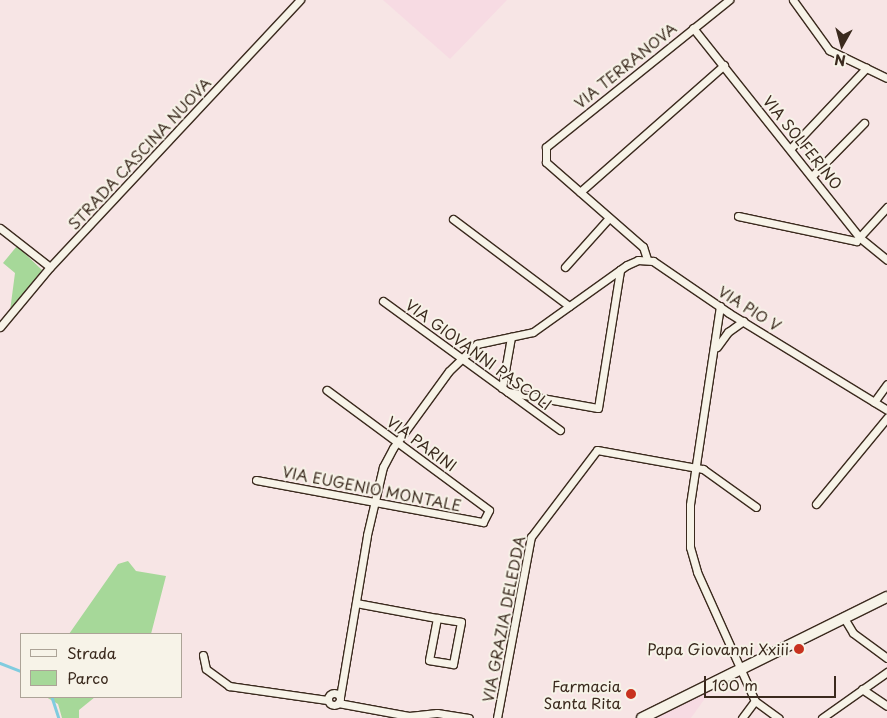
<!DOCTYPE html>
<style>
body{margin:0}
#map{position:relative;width:887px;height:718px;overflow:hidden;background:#f7e5e5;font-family:"Playpen Sans",sans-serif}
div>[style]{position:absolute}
.built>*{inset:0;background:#f7dbe3}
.green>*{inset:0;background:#a6d899}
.stream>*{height:2.5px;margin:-1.25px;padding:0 1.25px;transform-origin:1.25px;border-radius:1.25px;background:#80ccdf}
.roads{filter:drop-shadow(1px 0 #3b2a1e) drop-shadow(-1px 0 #3b2a1e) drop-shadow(0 1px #3b2a1e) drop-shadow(0 -1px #3b2a1e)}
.street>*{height:7px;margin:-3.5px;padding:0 3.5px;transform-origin:3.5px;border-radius:3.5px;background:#f7f3e8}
.street>.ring{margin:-3.5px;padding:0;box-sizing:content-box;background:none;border:7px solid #f7f3e8;border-radius:50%}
.secondary>*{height:10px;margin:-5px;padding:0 5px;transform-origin:5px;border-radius:5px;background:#f7f3e8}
.dots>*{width:14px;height:14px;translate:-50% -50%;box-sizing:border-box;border:2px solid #f7f3e8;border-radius:50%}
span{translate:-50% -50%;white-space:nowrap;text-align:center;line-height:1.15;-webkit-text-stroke:4px #f7f3e8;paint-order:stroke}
.street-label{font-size:15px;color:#3b2a1e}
.poi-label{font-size:15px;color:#3b2a1e}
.right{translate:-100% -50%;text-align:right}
.legend{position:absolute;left:20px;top:633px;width:162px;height:65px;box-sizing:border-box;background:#f7f3e8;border:1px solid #aca397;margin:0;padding:6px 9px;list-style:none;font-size:15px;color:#3b2a1e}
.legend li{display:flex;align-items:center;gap:10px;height:25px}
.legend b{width:25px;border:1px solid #aca397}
.north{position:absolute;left:817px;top:20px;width:50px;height:50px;-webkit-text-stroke:4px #f7f3e8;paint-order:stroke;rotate:187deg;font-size:14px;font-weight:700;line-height:20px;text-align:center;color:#3b2a1e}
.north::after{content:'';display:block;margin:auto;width:18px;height:22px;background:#3b2a1e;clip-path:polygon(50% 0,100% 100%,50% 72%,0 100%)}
.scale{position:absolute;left:704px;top:676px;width:132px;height:22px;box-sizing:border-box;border:2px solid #3b2a1e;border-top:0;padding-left:6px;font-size:15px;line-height:18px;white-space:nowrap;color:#3b2a1e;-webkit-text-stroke:4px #f7f3e8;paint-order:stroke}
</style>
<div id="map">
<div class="built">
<i style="clip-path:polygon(383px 0,507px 0,450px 59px)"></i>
<i style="clip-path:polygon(711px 690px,691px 718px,656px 718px)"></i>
</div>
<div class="green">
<i style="clip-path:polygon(17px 246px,42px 270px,10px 311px,15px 273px,3px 263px)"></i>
<i style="clip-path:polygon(128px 561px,136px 571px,166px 576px,151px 634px,69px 634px,118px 564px)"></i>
<i style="clip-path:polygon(46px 697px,95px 697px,79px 710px,79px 718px,62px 718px,58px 704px)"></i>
</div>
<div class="stream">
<i style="left:0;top:663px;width:22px;rotate:21deg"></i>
<i style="left:52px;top:697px;width:22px;rotate:72deg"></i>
</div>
<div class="roads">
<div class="street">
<i style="left:793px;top:0;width:62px;rotate:54.2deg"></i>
<i style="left:829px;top:50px;width:64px;rotate:25.8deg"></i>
<i style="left:693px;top:28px;width:267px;rotate:51.5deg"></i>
<i style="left:859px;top:237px;width:36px;rotate:39deg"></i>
<i style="left:791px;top:148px;width:110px;rotate:-46.8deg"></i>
<i style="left:813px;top:175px;width:73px;rotate:-45.6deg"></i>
<i style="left:580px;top:192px;width:192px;rotate:-41.4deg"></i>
<i style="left:738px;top:216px;width:121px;rotate:12deg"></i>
<i style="left:856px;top:241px;width:46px;rotate:-47.6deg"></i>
<i style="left:453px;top:219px;width:145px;rotate:36.9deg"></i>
<i style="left:0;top:228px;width:63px;rotate:38deg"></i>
<i style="left:647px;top:259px;width:13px;rotate:-108deg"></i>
<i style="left:643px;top:247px;width:129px;rotate:-138.8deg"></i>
<i style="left:546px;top:162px;width:15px;rotate:-90deg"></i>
<i style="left:546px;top:147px;width:235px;rotate:-38.8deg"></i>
<i style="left:565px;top:267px;width:66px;rotate:-48.1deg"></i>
<i style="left:383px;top:301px;width:219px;rotate:36.1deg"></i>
<i style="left:720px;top:306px;width:201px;rotate:98.6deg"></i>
<i style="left:690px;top:505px;width:42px;rotate:90deg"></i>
<i style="left:690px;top:547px;width:26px;rotate:74deg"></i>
<i style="left:697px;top:572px;width:141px;rotate:65.8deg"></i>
<i style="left:755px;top:701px;width:29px;rotate:36deg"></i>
<i style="left:0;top:327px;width:78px;rotate:-50.2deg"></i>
<i style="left:50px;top:267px;width:366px;rotate:-46.9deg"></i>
<i style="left:717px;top:347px;width:19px;rotate:-54deg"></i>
<i style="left:728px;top:332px;width:19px;rotate:-36deg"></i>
<i style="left:502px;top:388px;width:52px;rotate:-80deg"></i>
<i style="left:508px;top:392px;width:91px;rotate:10.1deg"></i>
<i style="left:598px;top:408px;width:140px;rotate:-80.9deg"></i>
<i style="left:874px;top:402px;width:22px;rotate:-54deg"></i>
<i style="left:256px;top:480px;width:231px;rotate:10.5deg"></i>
<i style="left:483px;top:522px;width:13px;rotate:-63deg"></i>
<i style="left:489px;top:510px;width:202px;rotate:-143.5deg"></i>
<i style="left:816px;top:504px;width:112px;rotate:-50.5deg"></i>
<i style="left:356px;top:603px;width:82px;rotate:10.5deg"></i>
<i style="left:437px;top:618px;width:24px;rotate:9deg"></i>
<i style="left:461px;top:622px;width:43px;rotate:100.8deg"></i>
<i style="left:453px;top:664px;width:24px;rotate:-171deg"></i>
<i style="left:429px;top:660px;width:43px;rotate:-79.2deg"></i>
<i style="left:844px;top:618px;width:17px;rotate:59deg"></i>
<i style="left:853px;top:633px;width:42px;rotate:36.3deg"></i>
<i style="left:203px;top:655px;width:14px;rotate:78deg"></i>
<i style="left:206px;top:669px;width:29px;rotate:36deg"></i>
<i style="left:229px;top:686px;width:99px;rotate:8.1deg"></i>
<i style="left:862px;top:689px;width:30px;rotate:34deg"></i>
<i class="ring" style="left:328px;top:693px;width:5px;height:5px"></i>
<i style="left:340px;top:697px;width:164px;rotate:-80.5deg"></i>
<i style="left:367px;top:535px;width:70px;rotate:-76.8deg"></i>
<i style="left:383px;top:467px;width:21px;rotate:-62deg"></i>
<i style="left:393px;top:448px;width:95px;rotate:-54deg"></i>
<i style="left:449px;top:371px;width:39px;rotate:-44deg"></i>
<i style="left:477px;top:344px;width:57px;rotate:-12.1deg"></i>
<i style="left:533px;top:332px;width:115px;rotate:-35.5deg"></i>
<i style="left:627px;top:265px;width:12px;rotate:-24deg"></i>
<i style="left:638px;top:260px;width:15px;rotate:4deg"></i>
<i style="left:653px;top:261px;width:92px;rotate:34.4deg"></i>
<i style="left:729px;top:313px;width:185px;rotate:31.5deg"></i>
<i style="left:338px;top:703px;width:72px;rotate:10.4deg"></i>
<i style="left:409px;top:716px;width:28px;rotate:-6deg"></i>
<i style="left:437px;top:713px;width:32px;rotate:9deg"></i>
<i style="left:497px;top:718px;width:184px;rotate:-79.4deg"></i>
<i style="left:531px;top:537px;width:109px;rotate:-52.8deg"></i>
<i style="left:597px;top:450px;width:108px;rotate:10.2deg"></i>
<i style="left:703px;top:469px;width:65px;rotate:35.6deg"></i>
<i style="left:742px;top:718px;width:21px;rotate:-53deg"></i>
<i style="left:822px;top:718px;width:80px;rotate:-35.3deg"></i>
</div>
<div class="secondary">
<i style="left:642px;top:718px;width:273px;rotate:-26.3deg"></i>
</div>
</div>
<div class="dots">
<i style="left:799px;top:649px;background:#c8321e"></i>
<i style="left:631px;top:694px;background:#c8321e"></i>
</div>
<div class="street-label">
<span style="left:625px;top:65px;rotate:-39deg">VIA TERRANOVA</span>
<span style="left:803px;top:142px;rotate:51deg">VIA SOLFERINO</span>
<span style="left:139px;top:153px;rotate:-47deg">STRADA CASCINA NUOVA</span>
<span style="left:750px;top:308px;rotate:32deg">VIA PIO V</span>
<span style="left:479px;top:354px;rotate:36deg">VIA GIOVANNI PASCOLI</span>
<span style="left:422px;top:443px;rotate:36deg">VIA PARINI</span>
<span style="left:372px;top:488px;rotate:11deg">VIA EUGENIO MONTALE</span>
<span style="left:503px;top:619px;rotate:-79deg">VIA GRAZIA DELEDDA</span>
</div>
<div class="poi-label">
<span class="right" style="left:789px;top:649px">Papa Giovanni Xxiii</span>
<span class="right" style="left:621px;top:694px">Farmacia<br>Santa Rita</span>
</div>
<ul class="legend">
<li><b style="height:6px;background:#f7f3e8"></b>Strada</li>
<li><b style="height:14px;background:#a6d899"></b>Parco</li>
</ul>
<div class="north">N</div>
<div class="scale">100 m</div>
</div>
